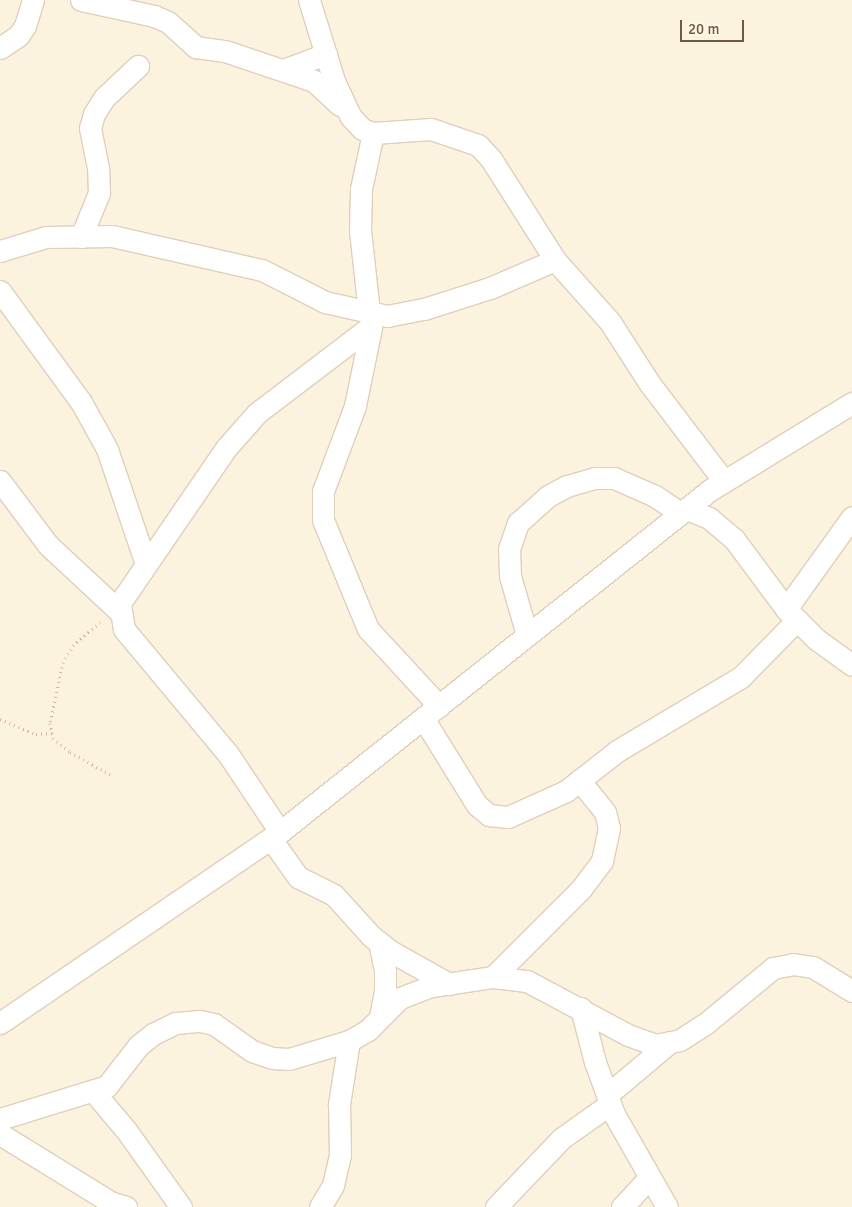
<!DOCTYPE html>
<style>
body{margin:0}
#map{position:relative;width:852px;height:1207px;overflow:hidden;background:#fcf3df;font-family:Signika,sans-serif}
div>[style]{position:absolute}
.path>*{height:3px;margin-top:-1.5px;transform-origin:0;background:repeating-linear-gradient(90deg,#d5b69a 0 1px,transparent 0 5px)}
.roads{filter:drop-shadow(1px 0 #dfcfbb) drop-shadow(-1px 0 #dfcfbb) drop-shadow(0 1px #dfcfbb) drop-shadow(0 -1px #dfcfbb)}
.street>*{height:21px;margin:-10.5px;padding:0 10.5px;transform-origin:10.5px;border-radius:10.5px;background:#fff}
span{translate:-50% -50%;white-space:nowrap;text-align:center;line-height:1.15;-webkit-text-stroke:4.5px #fff7e4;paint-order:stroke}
.scale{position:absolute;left:680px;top:20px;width:64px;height:22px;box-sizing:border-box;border:2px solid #715947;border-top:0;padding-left:6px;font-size:15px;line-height:18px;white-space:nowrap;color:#715947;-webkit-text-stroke:4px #fff7e4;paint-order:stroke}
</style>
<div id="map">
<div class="path">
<i style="left:100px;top:622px;width:35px;rotate:139deg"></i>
<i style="left:74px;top:645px;width:20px;rotate:123deg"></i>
<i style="left:63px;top:662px;width:62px;rotate:102deg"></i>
<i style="left:50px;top:723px;width:15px;rotate:79deg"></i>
<i style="left:53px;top:738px;width:22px;rotate:39deg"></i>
<i style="left:70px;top:752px;width:49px;rotate:29.2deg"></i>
<i style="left:0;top:719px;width:39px;rotate:23deg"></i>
<i style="left:36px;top:734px;width:16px;rotate:-4deg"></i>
</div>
<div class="roads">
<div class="street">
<i style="left:81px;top:0;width:75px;rotate:12.4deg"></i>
<i style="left:154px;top:16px;width:15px;rotate:23deg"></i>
<i style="left:168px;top:22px;width:38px;rotate:42deg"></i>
<i style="left:196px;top:47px;width:29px;rotate:8deg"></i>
<i style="left:225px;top:51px;width:94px;rotate:18.6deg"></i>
<i style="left:314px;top:81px;width:35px;rotate:43deg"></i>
<i style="left:309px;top:0;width:85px;rotate:72.8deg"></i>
<i style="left:334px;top:81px;width:38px;rotate:65deg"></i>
<i style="left:350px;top:116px;width:18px;rotate:47deg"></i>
<i style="left:362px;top:129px;width:12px;rotate:20deg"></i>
<i style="left:373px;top:133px;width:58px;rotate:-3.9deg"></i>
<i style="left:431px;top:129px;width:50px;rotate:18.8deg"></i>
<i style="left:478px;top:145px;width:19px;rotate:47deg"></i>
<i style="left:491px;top:159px;width:120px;rotate:57.6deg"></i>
<i style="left:555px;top:260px;width:83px;rotate:48.4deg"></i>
<i style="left:610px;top:322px;width:74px;rotate:57.2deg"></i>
<i style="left:650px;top:384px;width:122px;rotate:52.7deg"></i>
<i style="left:0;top:48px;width:22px;rotate:-34deg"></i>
<i style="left:18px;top:36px;width:12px;rotate:-55deg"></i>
<i style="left:25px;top:26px;width:27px;rotate:-73deg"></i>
<i style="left:283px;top:70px;width:46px;rotate:-20.4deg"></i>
<i style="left:81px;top:237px;width:48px;rotate:-67.8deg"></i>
<i style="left:99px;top:193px;width:25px;rotate:-92deg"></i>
<i style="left:98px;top:168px;width:41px;rotate:-101.3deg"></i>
<i style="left:90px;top:128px;width:15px;rotate:-74deg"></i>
<i style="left:94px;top:114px;width:19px;rotate:-58deg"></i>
<i style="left:104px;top:98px;width:47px;rotate:-43.3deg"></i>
<i style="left:0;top:251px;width:48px;rotate:-16.9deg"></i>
<i style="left:46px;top:237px;width:66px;rotate:-0.9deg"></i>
<i style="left:112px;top:236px;width:154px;rotate:12.8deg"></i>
<i style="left:262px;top:270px;width:71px;rotate:26.9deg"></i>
<i style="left:325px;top:302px;width:64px;rotate:12.7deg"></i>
<i style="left:387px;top:316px;width:38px;rotate:-11deg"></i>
<i style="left:424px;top:309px;width:69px;rotate:-17.7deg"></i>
<i style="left:490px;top:288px;width:71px;rotate:-23.3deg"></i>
<i style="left:0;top:291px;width:137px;rotate:53.9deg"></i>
<i style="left:81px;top:402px;width:54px;rotate:61deg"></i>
<i style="left:107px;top:449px;width:121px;rotate:71.3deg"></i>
<i style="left:369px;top:312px;width:82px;rotate:-96.3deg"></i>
<i style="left:360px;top:230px;width:41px;rotate:-88.6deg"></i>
<i style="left:361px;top:189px;width:57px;rotate:-77.9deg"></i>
<i style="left:373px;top:318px;width:90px;rotate:101.6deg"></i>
<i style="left:355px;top:406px;width:91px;rotate:110.6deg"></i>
<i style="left:323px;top:491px;width:29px;rotate:90deg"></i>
<i style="left:323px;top:520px;width:118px;rotate:67.6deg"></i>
<i style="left:368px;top:629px;width:105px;rotate:47.3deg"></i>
<i style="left:0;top:481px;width:80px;rotate:53.1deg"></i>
<i style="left:48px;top:545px;width:98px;rotate:42.9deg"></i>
<i style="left:686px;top:509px;width:25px;rotate:21deg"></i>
<i style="left:709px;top:518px;width:33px;rotate:40deg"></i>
<i style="left:734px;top:539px;width:87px;rotate:53.4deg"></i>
<i style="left:786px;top:609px;width:42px;rotate:45deg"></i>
<i style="left:816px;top:639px;width:44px;rotate:35.8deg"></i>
<i style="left:786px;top:609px;width:113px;rotate:-54.3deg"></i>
<i style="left:527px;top:635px;width:61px;rotate:-106.1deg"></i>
<i style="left:510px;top:576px;width:27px;rotate:-92deg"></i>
<i style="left:509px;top:549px;width:28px;rotate:-71deg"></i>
<i style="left:518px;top:523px;width:40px;rotate:-42deg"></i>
<i style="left:548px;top:496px;width:21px;rotate:-28deg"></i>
<i style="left:567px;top:486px;width:29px;rotate:-16deg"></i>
<i style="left:595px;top:478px;width:19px"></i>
<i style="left:614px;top:478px;width:45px;rotate:23.7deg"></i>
<i style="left:655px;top:496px;width:30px;rotate:34deg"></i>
<i style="left:423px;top:718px;width:102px;rotate:58.2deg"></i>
<i style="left:477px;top:805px;width:16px;rotate:40deg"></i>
<i style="left:489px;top:815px;width:19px;rotate:6deg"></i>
<i style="left:508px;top:817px;width:64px;rotate:-24.1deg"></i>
<i style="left:566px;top:791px;width:65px;rotate:-38.1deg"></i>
<i style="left:617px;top:751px;width:144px;rotate:-30.8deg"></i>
<i style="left:741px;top:677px;width:80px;rotate:-45.5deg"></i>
<i style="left:280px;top:832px;width:94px;rotate:-123.7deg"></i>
<i style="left:228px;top:754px;width:163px;rotate:-129.8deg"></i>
<i style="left:124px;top:629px;width:26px;rotate:-99deg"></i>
<i style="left:120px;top:603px;width:189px;rotate:-55.6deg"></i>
<i style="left:227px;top:447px;width:45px;rotate:-48.6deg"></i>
<i style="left:257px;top:413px;width:143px;rotate:-37.3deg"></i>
<i style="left:271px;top:839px;width:47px;rotate:54.6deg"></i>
<i style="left:298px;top:877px;width:40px;rotate:26.6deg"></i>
<i style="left:334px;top:895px;width:55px;rotate:47.9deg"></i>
<i style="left:371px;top:936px;width:24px;rotate:38deg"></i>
<i style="left:390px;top:951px;width:68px;rotate:29.2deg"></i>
<i style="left:379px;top:942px;width:29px;rotate:78deg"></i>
<i style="left:385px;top:970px;width:21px;rotate:90deg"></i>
<i style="left:385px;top:991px;width:26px;rotate:101deg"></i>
<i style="left:493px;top:977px;width:124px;rotate:-45deg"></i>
<i style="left:581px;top:889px;width:35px;rotate:-53deg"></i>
<i style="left:602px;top:861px;width:34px;rotate:-78deg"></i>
<i style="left:609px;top:828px;width:16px;rotate:-104deg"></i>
<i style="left:605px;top:812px;width:41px;rotate:-129.1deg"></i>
<i style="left:581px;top:1008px;width:56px;rotate:75.5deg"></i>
<i style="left:595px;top:1062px;width:55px;rotate:69.9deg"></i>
<i style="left:614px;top:1114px;width:107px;rotate:60.3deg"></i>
<i style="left:0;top:1023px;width:339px;rotate:-34.3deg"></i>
<i style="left:280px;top:832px;width:549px;rotate:-38.5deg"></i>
<i style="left:710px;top:490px;width:167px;rotate:-31.5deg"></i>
<i style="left:93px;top:1091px;width:51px;rotate:49.8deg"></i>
<i style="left:126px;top:1130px;width:95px;rotate:54.5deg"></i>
<i style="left:607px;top:1095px;width:82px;rotate:-40.1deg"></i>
<i style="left:0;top:1119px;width:112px;rotate:-17.1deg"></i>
<i style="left:107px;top:1086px;width:51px;rotate:-52.2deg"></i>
<i style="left:138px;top:1046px;width:19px;rotate:-39deg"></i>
<i style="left:153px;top:1034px;width:25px;rotate:-26deg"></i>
<i style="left:176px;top:1023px;width:24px;rotate:-5deg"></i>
<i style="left:200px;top:1021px;width:14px;rotate:12deg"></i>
<i style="left:214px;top:1024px;width:47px;rotate:35.4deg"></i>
<i style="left:252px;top:1051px;width:21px;rotate:19deg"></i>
<i style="left:272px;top:1058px;width:17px;rotate:3deg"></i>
<i style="left:289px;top:1059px;width:63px;rotate:-16.7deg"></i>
<i style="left:349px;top:1041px;width:22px;rotate:-30deg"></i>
<i style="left:368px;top:1030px;width:45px;rotate:-45deg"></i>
<i style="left:400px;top:998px;width:34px;rotate:-21deg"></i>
<i style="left:432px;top:986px;width:62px;rotate:-8.4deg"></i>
<i style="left:493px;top:977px;width:34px;rotate:7deg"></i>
<i style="left:527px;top:981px;width:115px;rotate:28.1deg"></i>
<i style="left:628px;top:1035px;width:29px;rotate:20deg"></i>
<i style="left:655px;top:1045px;width:25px;rotate:-11deg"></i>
<i style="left:680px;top:1040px;width:30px;rotate:-33deg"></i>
<i style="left:705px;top:1024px;width:88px;rotate:-39.5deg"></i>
<i style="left:773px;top:968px;width:20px;rotate:-11deg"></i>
<i style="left:793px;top:964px;width:20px;rotate:9deg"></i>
<i style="left:813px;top:967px;width:46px;rotate:31.6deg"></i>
<i style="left:0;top:1134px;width:129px;rotate:31.7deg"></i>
<i style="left:110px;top:1202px;width:17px;rotate:17deg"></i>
<i style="left:320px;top:1207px;width:26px;rotate:-59deg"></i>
<i style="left:333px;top:1185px;width:31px;rotate:-77deg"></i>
<i style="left:340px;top:1155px;width:51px;rotate:-91.1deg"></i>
<i style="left:339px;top:1104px;width:64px;rotate:-81deg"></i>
<i style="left:496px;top:1207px;width:95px;rotate:-46.3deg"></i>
<i style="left:562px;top:1138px;width:59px;rotate:-35.3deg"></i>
<i style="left:622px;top:1207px;width:40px;rotate:-47deg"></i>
</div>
</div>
<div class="scale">20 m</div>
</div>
